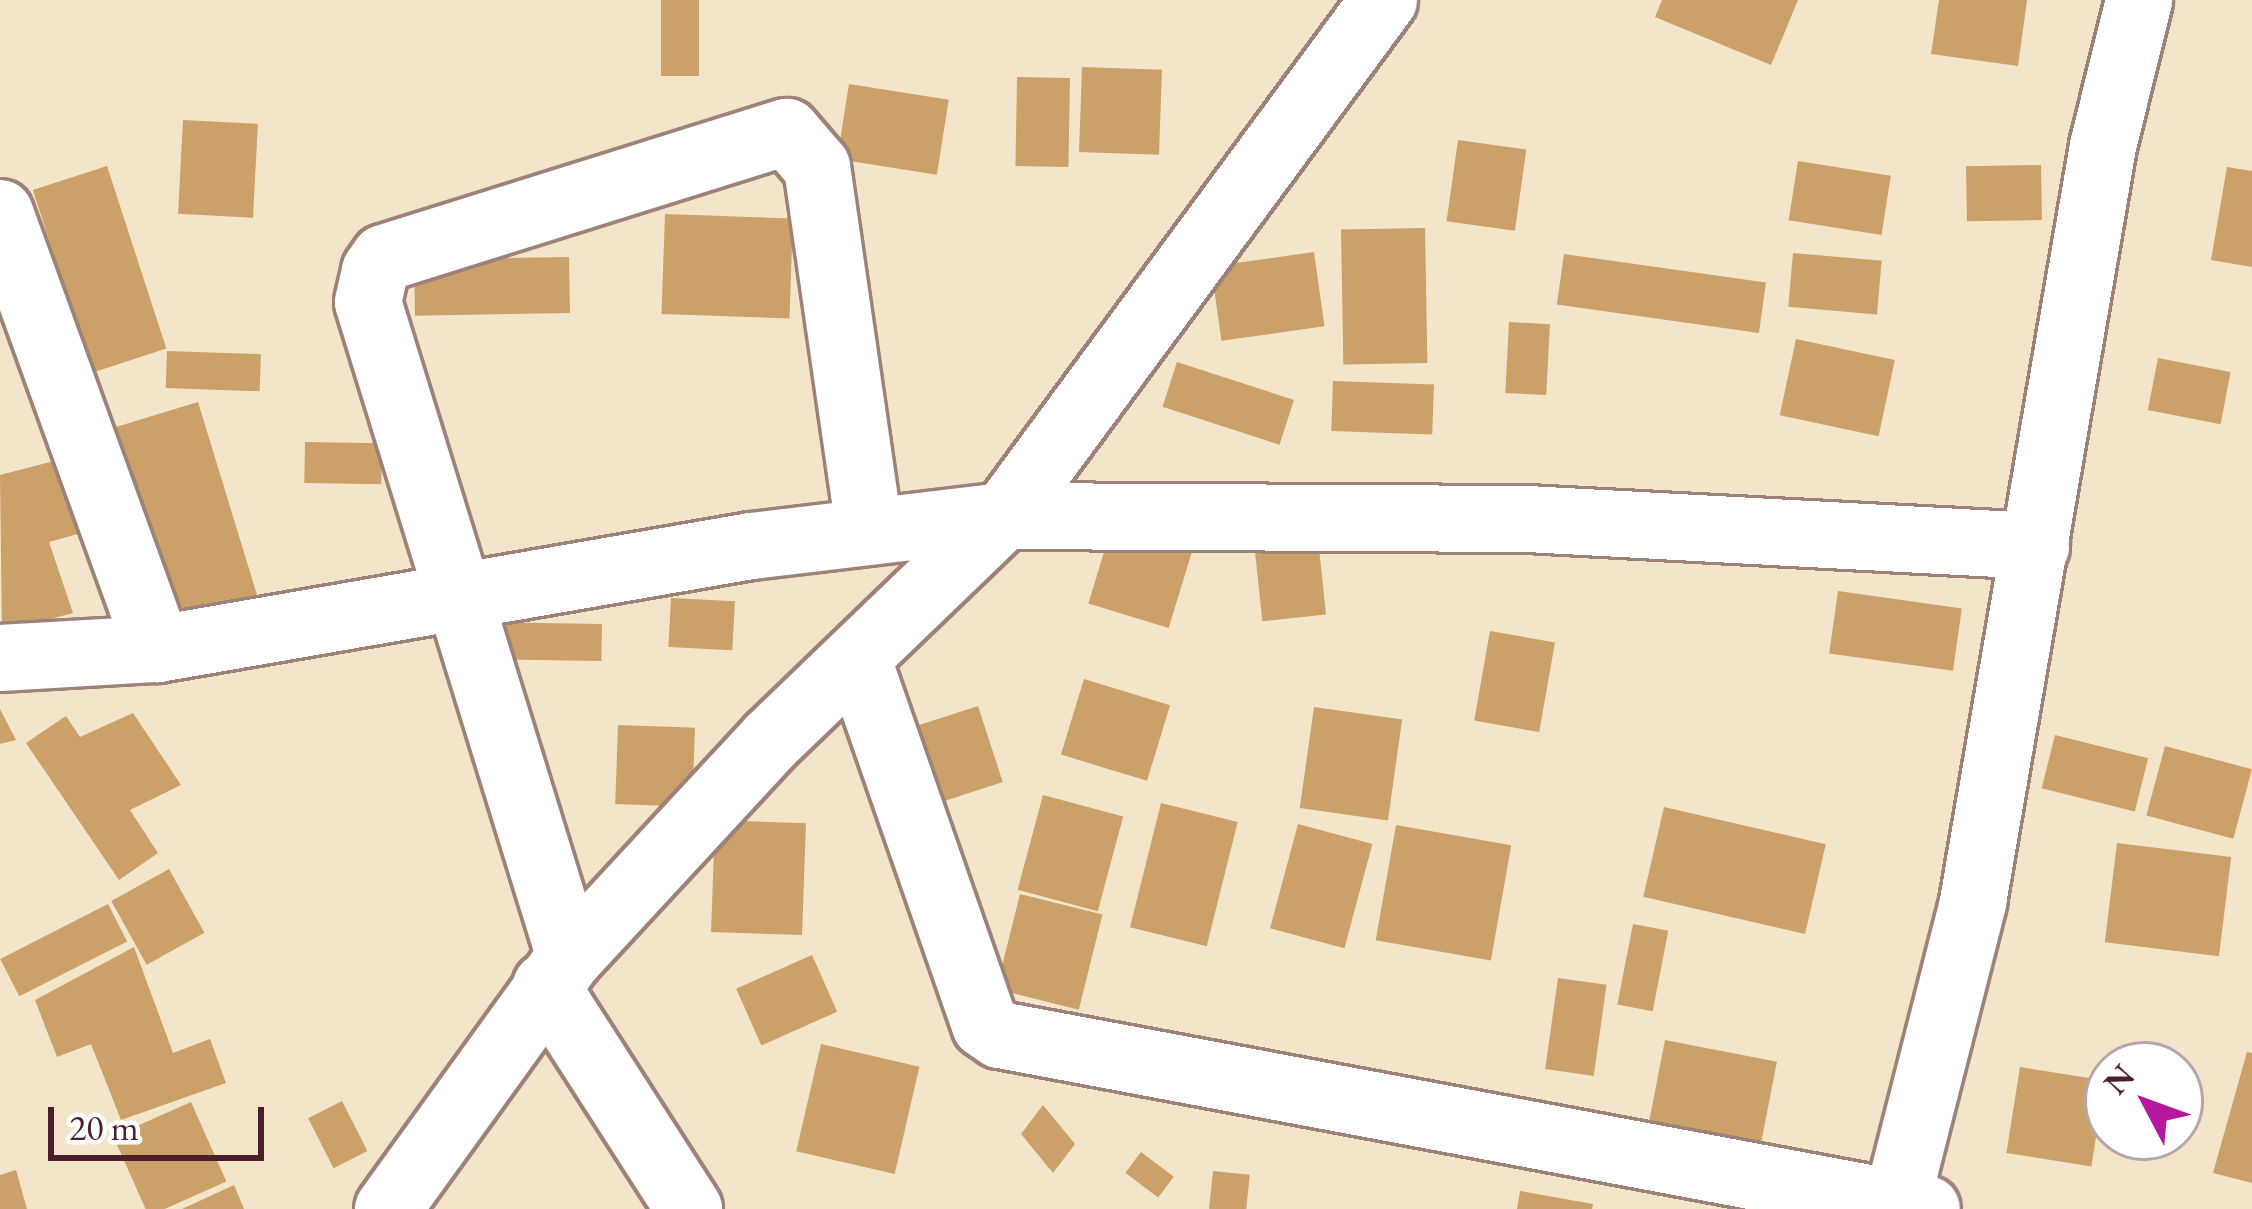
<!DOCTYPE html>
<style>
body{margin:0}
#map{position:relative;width:2252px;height:1209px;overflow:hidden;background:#f3e5ca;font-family:"EB Garamond",serif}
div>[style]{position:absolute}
.building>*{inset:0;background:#cba069;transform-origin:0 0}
.roads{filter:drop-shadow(3px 0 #9e827a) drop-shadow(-3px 0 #9e827a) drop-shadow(0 3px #9e827a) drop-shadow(0 -3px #9e827a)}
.minor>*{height:66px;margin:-33px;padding:0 33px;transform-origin:33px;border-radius:33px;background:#fff}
span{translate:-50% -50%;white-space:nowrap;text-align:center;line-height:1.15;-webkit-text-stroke:9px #fff;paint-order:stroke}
.north{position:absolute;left:2084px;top:1041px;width:120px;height:120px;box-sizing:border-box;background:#fff;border:3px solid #b7a5aa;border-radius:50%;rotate:311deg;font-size:33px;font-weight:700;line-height:48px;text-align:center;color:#4a1f2b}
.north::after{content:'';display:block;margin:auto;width:42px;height:54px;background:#b5179e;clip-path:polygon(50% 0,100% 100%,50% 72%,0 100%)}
.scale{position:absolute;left:48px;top:1107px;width:216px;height:54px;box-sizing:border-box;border:6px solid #4a1f2b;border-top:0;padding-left:15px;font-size:36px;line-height:42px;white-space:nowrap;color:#4a1f2b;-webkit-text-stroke:9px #fff;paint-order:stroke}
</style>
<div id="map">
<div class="building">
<i style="left:661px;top:0;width:38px;height:76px"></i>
<i style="clip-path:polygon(1662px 0,1798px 0,1771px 65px,1655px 17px)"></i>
<i style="clip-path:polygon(1939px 0,2027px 0,2018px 66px,1931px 54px)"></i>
<i style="left:1082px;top:67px;width:80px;height:85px;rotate:2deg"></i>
<i style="left:1017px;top:77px;width:53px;height:89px;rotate:1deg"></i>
<i style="left:849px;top:84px;width:101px;height:76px;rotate:9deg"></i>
<i style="left:183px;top:120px;width:75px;height:94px;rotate:3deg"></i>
<i style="left:1458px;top:140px;width:69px;height:82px;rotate:8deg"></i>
<i style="left:1798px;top:161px;width:94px;height:60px;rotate:9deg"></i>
<i style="left:2041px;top:165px;width:55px;height:75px;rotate:89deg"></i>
<i style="left:107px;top:166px;width:192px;height:78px;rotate:72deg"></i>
<i style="clip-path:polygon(2227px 167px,2252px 171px,2252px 267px,2211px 260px)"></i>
<i style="left:665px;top:214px;width:128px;height:100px;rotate:2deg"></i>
<i style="left:1425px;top:228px;width:135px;height:84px;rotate:89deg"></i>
<i style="left:1314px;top:252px;width:75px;height:104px;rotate:82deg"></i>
<i style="left:1793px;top:253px;width:89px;height:54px;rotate:5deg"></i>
<i style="left:1564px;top:254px;width:204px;height:51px;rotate:8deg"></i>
<i style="left:569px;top:257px;width:56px;height:155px;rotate:89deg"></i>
<i style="left:1509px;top:322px;width:41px;height:71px;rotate:3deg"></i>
<i style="left:1796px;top:339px;width:101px;height:78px;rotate:12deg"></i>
<i style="left:167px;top:351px;width:94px;height:37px;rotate:2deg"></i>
<i style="left:2158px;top:358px;width:74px;height:53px;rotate:11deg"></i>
<i style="left:1177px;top:362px;width:123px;height:47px;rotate:18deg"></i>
<i style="left:1333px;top:381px;width:101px;height:50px;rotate:2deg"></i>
<i style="left:198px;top:402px;width:206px;height:91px;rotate:73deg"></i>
<i style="left:305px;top:442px;width:77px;height:41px;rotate:1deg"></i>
<i style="clip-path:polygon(85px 453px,110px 525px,49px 542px,73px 613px,2px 632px,0 475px)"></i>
<i style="left:1112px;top:526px;width:84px;height:81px;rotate:17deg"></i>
<i style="left:1317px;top:529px;width:86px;height:64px;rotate:84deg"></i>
<i style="left:1838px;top:591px;width:125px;height:63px;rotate:8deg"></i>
<i style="left:671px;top:598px;width:64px;height:49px;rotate:3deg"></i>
<i style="left:483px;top:622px;width:119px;height:37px;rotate:1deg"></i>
<i style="left:1490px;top:631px;width:66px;height:91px;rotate:10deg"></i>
<i style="left:1084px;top:679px;width:90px;height:79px;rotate:17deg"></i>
<i style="left:978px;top:706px;width:80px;height:86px;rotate:72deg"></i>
<i style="left:1314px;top:707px;width:89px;height:102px;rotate:8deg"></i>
<i style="clip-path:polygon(0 709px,16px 740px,0 744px)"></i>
<i style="clip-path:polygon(133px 713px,181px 785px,130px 810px,158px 853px,119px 880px,26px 743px,66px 716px,80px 737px)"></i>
<i style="left:618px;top:725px;width:77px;height:79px;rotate:2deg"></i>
<i style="left:2055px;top:735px;width:96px;height:55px;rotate:14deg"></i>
<i style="left:2165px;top:746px;width:90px;height:72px;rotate:15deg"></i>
<i style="left:1043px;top:795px;width:83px;height:98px;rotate:15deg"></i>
<i style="left:1161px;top:803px;width:79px;height:128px;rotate:14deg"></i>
<i style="left:1664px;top:807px;width:166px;height:92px;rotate:13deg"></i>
<i style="left:715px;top:820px;width:91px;height:112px;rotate:2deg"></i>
<i style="left:1298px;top:824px;width:77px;height:108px;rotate:15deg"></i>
<i style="left:1396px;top:825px;width:117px;height:117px;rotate:10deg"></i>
<i style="left:2117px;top:843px;width:115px;height:100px;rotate:7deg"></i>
<i style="left:169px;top:869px;width:73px;height:66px;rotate:61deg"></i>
<i style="left:1020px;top:894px;width:85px;height:98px;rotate:14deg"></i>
<i style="left:108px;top:904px;width:42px;height:121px;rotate:63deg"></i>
<i style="left:1633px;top:924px;width:36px;height:82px;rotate:11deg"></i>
<i style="clip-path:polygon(134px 947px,173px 1053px,210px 1039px,226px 1083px,121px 1120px,91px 1044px,57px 1057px,35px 1000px)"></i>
<i style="left:812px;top:955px;width:62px;height:83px;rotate:66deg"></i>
<i style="left:1558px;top:978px;width:49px;height:92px;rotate:8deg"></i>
<i style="left:1665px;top:1040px;width:114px;height:93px;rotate:11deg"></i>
<i style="left:821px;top:1044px;width:101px;height:110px;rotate:13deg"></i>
<i style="clip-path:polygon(2247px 1052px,2252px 1053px,2252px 1183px,2213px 1173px)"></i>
<i style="left:2020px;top:1067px;width:86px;height:87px;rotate:9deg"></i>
<i style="left:342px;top:1101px;width:56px;height:38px;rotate:63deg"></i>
<i style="left:191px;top:1102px;width:87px;height:85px;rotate:66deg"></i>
<i style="clip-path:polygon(1043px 1105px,1075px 1144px,1053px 1173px,1021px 1134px)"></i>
<i style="left:1141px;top:1152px;width:41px;height:26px;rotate:37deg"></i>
<i style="clip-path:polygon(16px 1170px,27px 1209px,0 1209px,0 1175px)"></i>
<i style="left:1213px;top:1171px;width:37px;height:38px;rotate:6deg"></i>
<i style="clip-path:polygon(234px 1185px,244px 1209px,182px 1209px)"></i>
<i style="clip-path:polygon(1520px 1191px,1593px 1204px,1592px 1209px,1517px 1209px)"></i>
</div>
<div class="roads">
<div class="minor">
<i style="left:0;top:213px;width:464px;rotate:70.1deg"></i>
<i style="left:0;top:658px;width:158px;rotate:-3.3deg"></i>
<i style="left:158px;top:649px;width:602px;rotate:-9.85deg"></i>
<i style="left:751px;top:546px;width:255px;rotate:-6.8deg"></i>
<i style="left:1004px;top:516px;width:523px;rotate:0.33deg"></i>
<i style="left:1527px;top:519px;width:510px;rotate:3.04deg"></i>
<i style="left:859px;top:663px;width:383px;rotate:70.8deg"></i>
<i style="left:985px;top:1025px;width:18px;rotate:34deg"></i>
<i style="left:1000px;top:1035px;width:943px;rotate:10.63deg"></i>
<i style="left:570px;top:957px;width:685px;rotate:-107.14deg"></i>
<i style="left:368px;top:302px;width:32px;rotate:-77deg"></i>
<i style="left:375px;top:271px;width:16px;rotate:-55deg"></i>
<i style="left:384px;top:258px;width:422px;rotate:-17.4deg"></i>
<i style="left:787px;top:132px;width:46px;rotate:49.4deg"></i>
<i style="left:817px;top:167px;width:366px;rotate:81.8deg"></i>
<i style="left:546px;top:986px;width:265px;rotate:57.3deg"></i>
<i style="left:388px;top:1209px;width:311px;rotate:-54.2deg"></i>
<i style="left:570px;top:957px;width:296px;rotate:-47.2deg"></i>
<i style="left:771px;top:740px;width:323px;rotate:-43.9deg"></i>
<i style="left:1004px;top:516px;width:641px;rotate:-53.63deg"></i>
<i style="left:1895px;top:1209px;width:317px;rotate:-75.7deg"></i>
<i style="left:1973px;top:902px;width:767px;rotate:-80.24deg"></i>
<i style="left:2103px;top:146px;width:150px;rotate:-76.1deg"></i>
</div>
</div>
<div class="north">N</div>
<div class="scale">20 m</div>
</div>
